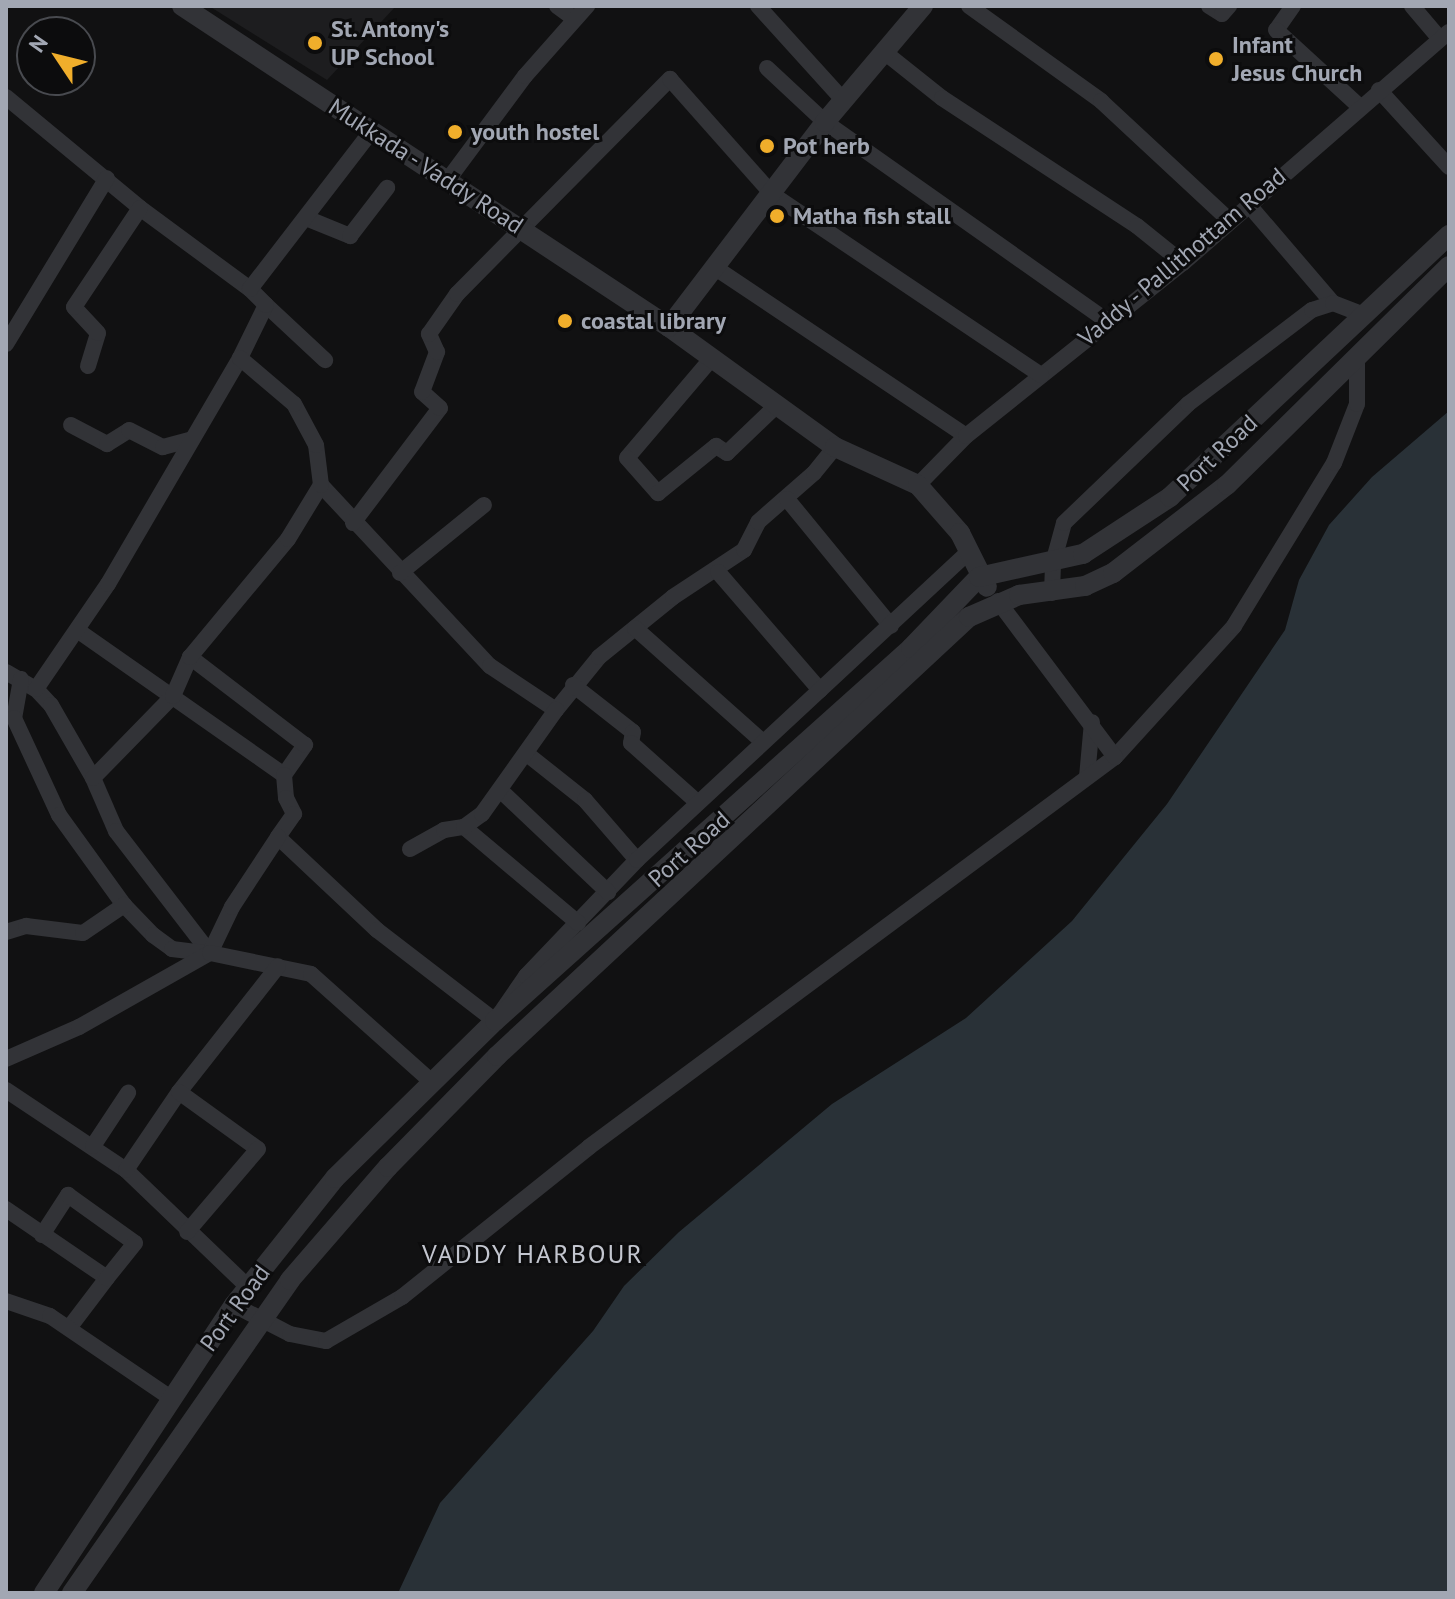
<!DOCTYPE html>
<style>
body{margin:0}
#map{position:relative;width:1455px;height:1599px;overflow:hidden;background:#111112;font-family:"PT Sans",sans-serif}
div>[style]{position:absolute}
.built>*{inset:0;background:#1d1d1f}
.water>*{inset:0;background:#293137}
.minor>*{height:16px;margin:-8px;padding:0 8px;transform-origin:8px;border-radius:8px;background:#323337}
.tertiary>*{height:20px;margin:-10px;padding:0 10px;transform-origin:10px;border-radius:10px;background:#323337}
.dots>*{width:22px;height:22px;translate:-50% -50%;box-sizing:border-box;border:4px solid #0c0c0d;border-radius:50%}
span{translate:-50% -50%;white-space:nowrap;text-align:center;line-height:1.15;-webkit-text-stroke:6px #0c0c0d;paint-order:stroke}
.poi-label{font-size:24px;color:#a2a7b3;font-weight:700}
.left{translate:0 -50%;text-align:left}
.street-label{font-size:24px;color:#a2a7b3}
.neighbourhood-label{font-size:26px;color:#c3c6cf;letter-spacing:2px}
.frame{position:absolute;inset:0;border:8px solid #a2a7b3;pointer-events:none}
.north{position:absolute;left:16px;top:16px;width:80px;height:80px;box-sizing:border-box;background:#0c0c0d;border:2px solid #484a4f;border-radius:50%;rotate:305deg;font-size:22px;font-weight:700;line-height:32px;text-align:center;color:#a2a7b3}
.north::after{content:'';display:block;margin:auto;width:28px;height:36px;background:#f0ae2b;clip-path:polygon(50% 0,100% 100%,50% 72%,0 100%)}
</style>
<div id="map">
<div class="built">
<i style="clip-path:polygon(209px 6px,396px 6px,327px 80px)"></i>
</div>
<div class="water">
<i style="clip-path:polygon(1449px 411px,1449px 1593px,398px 1593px,440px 1503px,593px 1331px,624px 1286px,679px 1232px,832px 1104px,966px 1018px,1072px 921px,1167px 804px,1285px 630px,1299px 580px,1329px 525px,1372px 477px)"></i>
</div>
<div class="minor">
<i style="left:557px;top:6px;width:22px;rotate:36deg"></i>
<i style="left:758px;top:6px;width:128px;rotate:47.8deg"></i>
<i style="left:969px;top:6px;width:163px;rotate:35.7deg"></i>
<i style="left:1101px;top:101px;width:175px;rotate:42.9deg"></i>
<i style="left:1209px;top:6px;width:15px;rotate:32deg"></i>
<i style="left:1222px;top:14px;width:11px;rotate:-49deg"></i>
<i style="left:1293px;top:6px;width:29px;rotate:125deg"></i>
<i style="left:1276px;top:30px;width:114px;rotate:42.5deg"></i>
<i style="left:1412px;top:6px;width:43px;rotate:49.7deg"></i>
<i style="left:883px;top:51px;width:75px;rotate:38.5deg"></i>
<i style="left:942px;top:98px;width:233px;rotate:33.3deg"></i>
<i style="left:1137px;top:226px;width:59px;rotate:38.8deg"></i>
<i style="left:767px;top:68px;width:79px;rotate:43deg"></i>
<i style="left:825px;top:122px;width:344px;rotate:35.2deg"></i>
<i style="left:1379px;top:90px;width:104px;rotate:47.7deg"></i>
<i style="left:6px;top:97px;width:174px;rotate:39.6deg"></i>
<i style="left:140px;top:208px;width:137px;rotate:36.4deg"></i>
<i style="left:447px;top:181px;width:131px;rotate:-53.4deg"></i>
<i style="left:525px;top:76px;width:94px;rotate:-48.5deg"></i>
<i style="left:1248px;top:204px;width:130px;rotate:49.4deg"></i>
<i style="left:306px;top:218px;width:48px;rotate:22.2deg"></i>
<i style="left:350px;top:236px;width:61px;rotate:-52.4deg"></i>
<i style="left:714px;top:267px;width:303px;rotate:33.8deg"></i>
<i style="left:266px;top:305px;width:81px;rotate:43deg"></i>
<i style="left:6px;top:344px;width:194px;rotate:-58.7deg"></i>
<i style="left:712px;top:358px;width:131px;rotate:130.4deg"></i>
<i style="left:627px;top:458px;width:47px;rotate:48.5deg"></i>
<i style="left:658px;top:493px;width:75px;rotate:-39deg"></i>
<i style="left:716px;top:446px;width:13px;rotate:32deg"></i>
<i style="left:727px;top:453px;width:69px;rotate:-43.8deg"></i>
<i style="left:88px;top:366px;width:34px;rotate:-73deg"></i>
<i style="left:98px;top:333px;width:35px;rotate:-133deg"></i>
<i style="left:74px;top:307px;width:119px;rotate:-56.3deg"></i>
<i style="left:71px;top:425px;width:41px;rotate:27.8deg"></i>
<i style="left:107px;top:444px;width:26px;rotate:-32deg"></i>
<i style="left:129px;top:430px;width:38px;rotate:27deg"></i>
<i style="left:163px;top:447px;width:27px;rotate:-15deg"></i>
<i style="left:321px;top:485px;width:248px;rotate:47deg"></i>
<i style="left:490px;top:666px;width:79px;rotate:33.7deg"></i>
<i style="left:556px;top:710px;width:68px;rotate:-50.9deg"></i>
<i style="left:599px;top:657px;width:95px;rotate:-39deg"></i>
<i style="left:673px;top:597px;width:85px;rotate:-33.5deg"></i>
<i style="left:744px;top:550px;width:31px;rotate:-63deg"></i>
<i style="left:758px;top:522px;width:74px;rotate:-41.2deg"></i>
<i style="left:814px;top:473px;width:33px;rotate:-51deg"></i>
<i style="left:918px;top:485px;width:69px;rotate:-45.6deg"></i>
<i style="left:966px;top:436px;width:278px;rotate:-38.6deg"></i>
<i style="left:1183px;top:263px;width:352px;rotate:-41deg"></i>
<i style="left:787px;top:499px;width:164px;rotate:50.7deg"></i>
<i style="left:353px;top:523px;width:144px;rotate:-52.9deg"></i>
<i style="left:440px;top:408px;width:24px;rotate:-138deg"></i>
<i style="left:422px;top:392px;width:43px;rotate:-69.4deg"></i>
<i style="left:437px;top:352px;width:20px;rotate:-114deg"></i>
<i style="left:429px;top:334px;width:49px;rotate:-55deg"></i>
<i style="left:457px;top:294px;width:303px;rotate:-45.3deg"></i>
<i style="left:670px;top:79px;width:155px;rotate:48.4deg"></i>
<i style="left:773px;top:195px;width:323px;rotate:33.9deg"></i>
<i style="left:718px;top:572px;width:156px;rotate:49.2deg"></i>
<i style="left:400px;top:573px;width:108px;rotate:-39deg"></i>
<i style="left:1052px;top:593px;width:30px;rotate:-88deg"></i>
<i style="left:1053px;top:563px;width:41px;rotate:-74.6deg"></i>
<i style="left:1064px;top:523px;width:172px;rotate:-43.8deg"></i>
<i style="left:1188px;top:404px;width:156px;rotate:-37.2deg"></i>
<i style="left:1312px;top:310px;width:22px;rotate:-18deg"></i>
<i style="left:1333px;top:303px;width:34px;rotate:21deg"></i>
<i style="left:635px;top:628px;width:171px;rotate:41.7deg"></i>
<i style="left:77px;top:630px;width:253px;rotate:35deg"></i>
<i style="left:284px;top:775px;width:37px;rotate:-55deg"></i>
<i style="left:305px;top:745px;width:145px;rotate:-142.6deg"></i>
<i style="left:6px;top:672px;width:34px;rotate:30deg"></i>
<i style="left:36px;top:689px;width:22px;rotate:47deg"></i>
<i style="left:51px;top:705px;width:84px;rotate:60.1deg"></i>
<i style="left:93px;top:778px;width:58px;rotate:66.5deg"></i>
<i style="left:116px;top:831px;width:154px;rotate:52.4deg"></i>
<i style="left:21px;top:679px;width:40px;rotate:100deg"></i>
<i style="left:14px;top:718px;width:107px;rotate:65.1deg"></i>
<i style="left:59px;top:815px;width:111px;rotate:54.2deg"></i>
<i style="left:124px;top:905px;width:42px;rotate:46deg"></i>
<i style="left:153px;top:935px;width:24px;rotate:36deg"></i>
<i style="left:172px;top:949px;width:32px;rotate:7deg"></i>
<i style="left:573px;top:685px;width:76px;rotate:38.1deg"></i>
<i style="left:633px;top:732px;width:11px;rotate:100deg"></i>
<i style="left:631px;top:743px;width:89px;rotate:41.8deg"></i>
<i style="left:36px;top:689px;width:127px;rotate:-55.6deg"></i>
<i style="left:108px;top:584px;width:262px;rotate:-59.7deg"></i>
<i style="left:240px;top:358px;width:59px;rotate:-63.9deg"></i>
<i style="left:266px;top:305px;width:23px;rotate:-135deg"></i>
<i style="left:250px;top:289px;width:197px;rotate:-52.4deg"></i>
<i style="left:527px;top:754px;width:74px;rotate:38.4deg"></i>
<i style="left:585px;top:800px;width:79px;rotate:49.1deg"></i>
<i style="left:1115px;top:757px;width:177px;rotate:-47.7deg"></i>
<i style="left:1234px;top:626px;width:191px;rotate:-58.5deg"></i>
<i style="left:1334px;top:463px;width:63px;rotate:-68.7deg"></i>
<i style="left:1357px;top:404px;width:48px;rotate:-90deg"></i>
<i style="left:284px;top:775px;width:23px;rotate:85deg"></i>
<i style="left:286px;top:798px;width:18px;rotate:63deg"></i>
<i style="left:294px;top:814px;width:28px;rotate:125deg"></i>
<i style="left:278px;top:837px;width:136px;rotate:43.2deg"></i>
<i style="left:377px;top:930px;width:149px;rotate:37.6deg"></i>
<i style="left:495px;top:1021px;width:55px;rotate:-55.4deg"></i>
<i style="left:526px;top:976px;width:161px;rotate:-46.3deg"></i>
<i style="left:637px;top:860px;width:453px;rotate:-42.9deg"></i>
<i style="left:1087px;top:777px;width:55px;rotate:-84.8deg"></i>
<i style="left:93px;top:778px;width:115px;rotate:-45.7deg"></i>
<i style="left:173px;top:696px;width:43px;rotate:-66.4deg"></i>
<i style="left:190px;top:657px;width:153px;rotate:-50.3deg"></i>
<i style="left:288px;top:539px;width:63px;rotate:-58.6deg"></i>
<i style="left:321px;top:485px;width:40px;rotate:-97.1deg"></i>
<i style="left:316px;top:445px;width:47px;rotate:-118.2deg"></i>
<i style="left:294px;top:404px;width:71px;rotate:-139.6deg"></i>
<i style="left:500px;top:790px;width:149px;rotate:43.4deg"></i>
<i style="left:464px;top:827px;width:149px;rotate:40.1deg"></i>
<i style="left:410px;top:849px;width:39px;rotate:-29deg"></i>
<i style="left:444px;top:830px;width:20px;rotate:-9deg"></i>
<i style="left:464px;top:827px;width:22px;rotate:-36deg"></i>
<i style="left:482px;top:814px;width:128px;rotate:-54.6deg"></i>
<i style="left:6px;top:932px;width:21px;rotate:-17deg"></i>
<i style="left:26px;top:926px;width:57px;rotate:7deg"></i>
<i style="left:83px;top:933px;width:50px;rotate:-34.3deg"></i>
<i style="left:210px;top:953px;width:51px;rotate:-64.4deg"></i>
<i style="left:232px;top:907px;width:84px;rotate:-56.7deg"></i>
<i style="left:6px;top:1059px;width:80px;rotate:-23.7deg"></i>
<i style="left:79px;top:1027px;width:150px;rotate:-29.5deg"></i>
<i style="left:210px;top:953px;width:103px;rotate:11.7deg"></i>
<i style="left:311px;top:974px;width:164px;rotate:41.8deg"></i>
<i style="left:6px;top:1090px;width:144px;rotate:33.7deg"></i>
<i style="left:126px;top:1170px;width:169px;rotate:43.8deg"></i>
<i style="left:179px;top:1092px;width:160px;rotate:-51.8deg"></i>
<i style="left:93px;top:1146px;width:64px;rotate:-56.6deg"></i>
<i style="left:126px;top:1170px;width:94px;rotate:-55.8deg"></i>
<i style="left:179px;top:1092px;width:97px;rotate:35.8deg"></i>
<i style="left:258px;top:1149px;width:109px;rotate:130.5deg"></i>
<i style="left:6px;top:1209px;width:122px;rotate:34.3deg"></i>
<i style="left:107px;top:1278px;width:63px;rotate:127.2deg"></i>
<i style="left:42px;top:1235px;width:48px;rotate:-57deg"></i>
<i style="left:68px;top:1195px;width:82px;rotate:35.6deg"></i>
<i style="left:135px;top:1243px;width:45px;rotate:128.7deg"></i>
<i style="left:6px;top:1301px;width:46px;rotate:18.8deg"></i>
<i style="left:50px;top:1316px;width:148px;rotate:34.2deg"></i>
<i style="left:234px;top:1305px;width:63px;rotate:27.4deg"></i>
<i style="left:290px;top:1334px;width:37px;rotate:11deg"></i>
<i style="left:326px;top:1341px;width:88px;rotate:-30.1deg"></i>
<i style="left:402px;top:1297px;width:240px;rotate:-38.7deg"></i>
<i style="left:589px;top:1147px;width:655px;rotate:-36.55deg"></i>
<i style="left:1115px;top:757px;width:195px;rotate:-126.9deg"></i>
</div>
<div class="tertiary">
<i style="left:182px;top:6px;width:583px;rotate:33.39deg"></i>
<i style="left:669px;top:327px;width:205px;rotate:35.9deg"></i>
<i style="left:835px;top:447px;width:91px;rotate:24.6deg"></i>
<i style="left:918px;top:485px;width:64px;rotate:48.8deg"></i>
<i style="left:960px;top:533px;width:60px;rotate:63.4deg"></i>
<i style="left:669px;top:327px;width:258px;rotate:-52.7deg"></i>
<i style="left:825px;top:122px;width:152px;rotate:-49.8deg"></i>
<i style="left:44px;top:1593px;width:345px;rotate:-56.6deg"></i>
<i style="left:234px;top:1305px;width:162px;rotate:-51.5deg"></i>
<i style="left:335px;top:1178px;width:224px;rotate:-44.5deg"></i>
<i style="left:495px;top:1021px;width:559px;rotate:-41.88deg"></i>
<i style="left:911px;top:648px;width:98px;rotate:-46.2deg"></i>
<i style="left:979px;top:577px;width:107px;rotate:-12.5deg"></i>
<i style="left:1083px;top:554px;width:104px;rotate:-33.2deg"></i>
<i style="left:1170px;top:497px;width:383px;rotate:-43.2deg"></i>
<i style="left:72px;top:1593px;width:381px;rotate:-55.1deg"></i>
<i style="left:290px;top:1280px;width:150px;rotate:-49.1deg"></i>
<i style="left:388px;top:1167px;width:156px;rotate:-45.5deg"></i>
<i style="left:497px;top:1056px;width:645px;rotate:-42.93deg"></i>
<i style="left:969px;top:617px;width:55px;rotate:-23.7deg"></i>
<i style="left:1019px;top:595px;width:67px;rotate:-7.8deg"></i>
<i style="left:1085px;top:586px;width:31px;rotate:-25deg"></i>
<i style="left:1113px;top:573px;width:144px;rotate:-37.7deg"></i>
<i style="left:1227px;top:485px;width:312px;rotate:-44.6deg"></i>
</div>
<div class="dots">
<i style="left:315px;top:43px;background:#f0ae2b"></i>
<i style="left:1216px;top:59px;background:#f0ae2b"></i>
<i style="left:455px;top:132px;background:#f0ae2b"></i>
<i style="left:767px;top:146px;background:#f0ae2b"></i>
<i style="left:777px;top:216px;background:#f0ae2b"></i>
<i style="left:565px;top:321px;background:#f0ae2b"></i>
</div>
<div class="poi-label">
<span class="left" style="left:331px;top:43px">St. Antony's<br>UP School</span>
<span class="left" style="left:1232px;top:59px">Infant<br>Jesus Church</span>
<span class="left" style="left:471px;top:132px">youth hostel</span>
<span class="left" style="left:783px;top:146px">Pot herb</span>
<span class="left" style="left:793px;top:216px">Matha fish stall</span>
<span class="left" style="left:581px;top:321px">coastal library</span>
</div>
<div class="street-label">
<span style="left:426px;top:166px;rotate:33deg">Mukkada - Vaddy Road</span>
<span style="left:1182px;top:257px;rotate:-40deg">Vaddy - Pallithottam Road</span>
<span style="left:1217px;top:453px;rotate:-43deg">Port Road</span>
<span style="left:689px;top:849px;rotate:-42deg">Port Road</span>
<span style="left:235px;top:1308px;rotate:-54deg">Port Road</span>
</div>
<div class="neighbourhood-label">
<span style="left:533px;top:1254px">VADDY HARBOUR</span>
</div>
<div class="frame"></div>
<div class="north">N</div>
</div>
